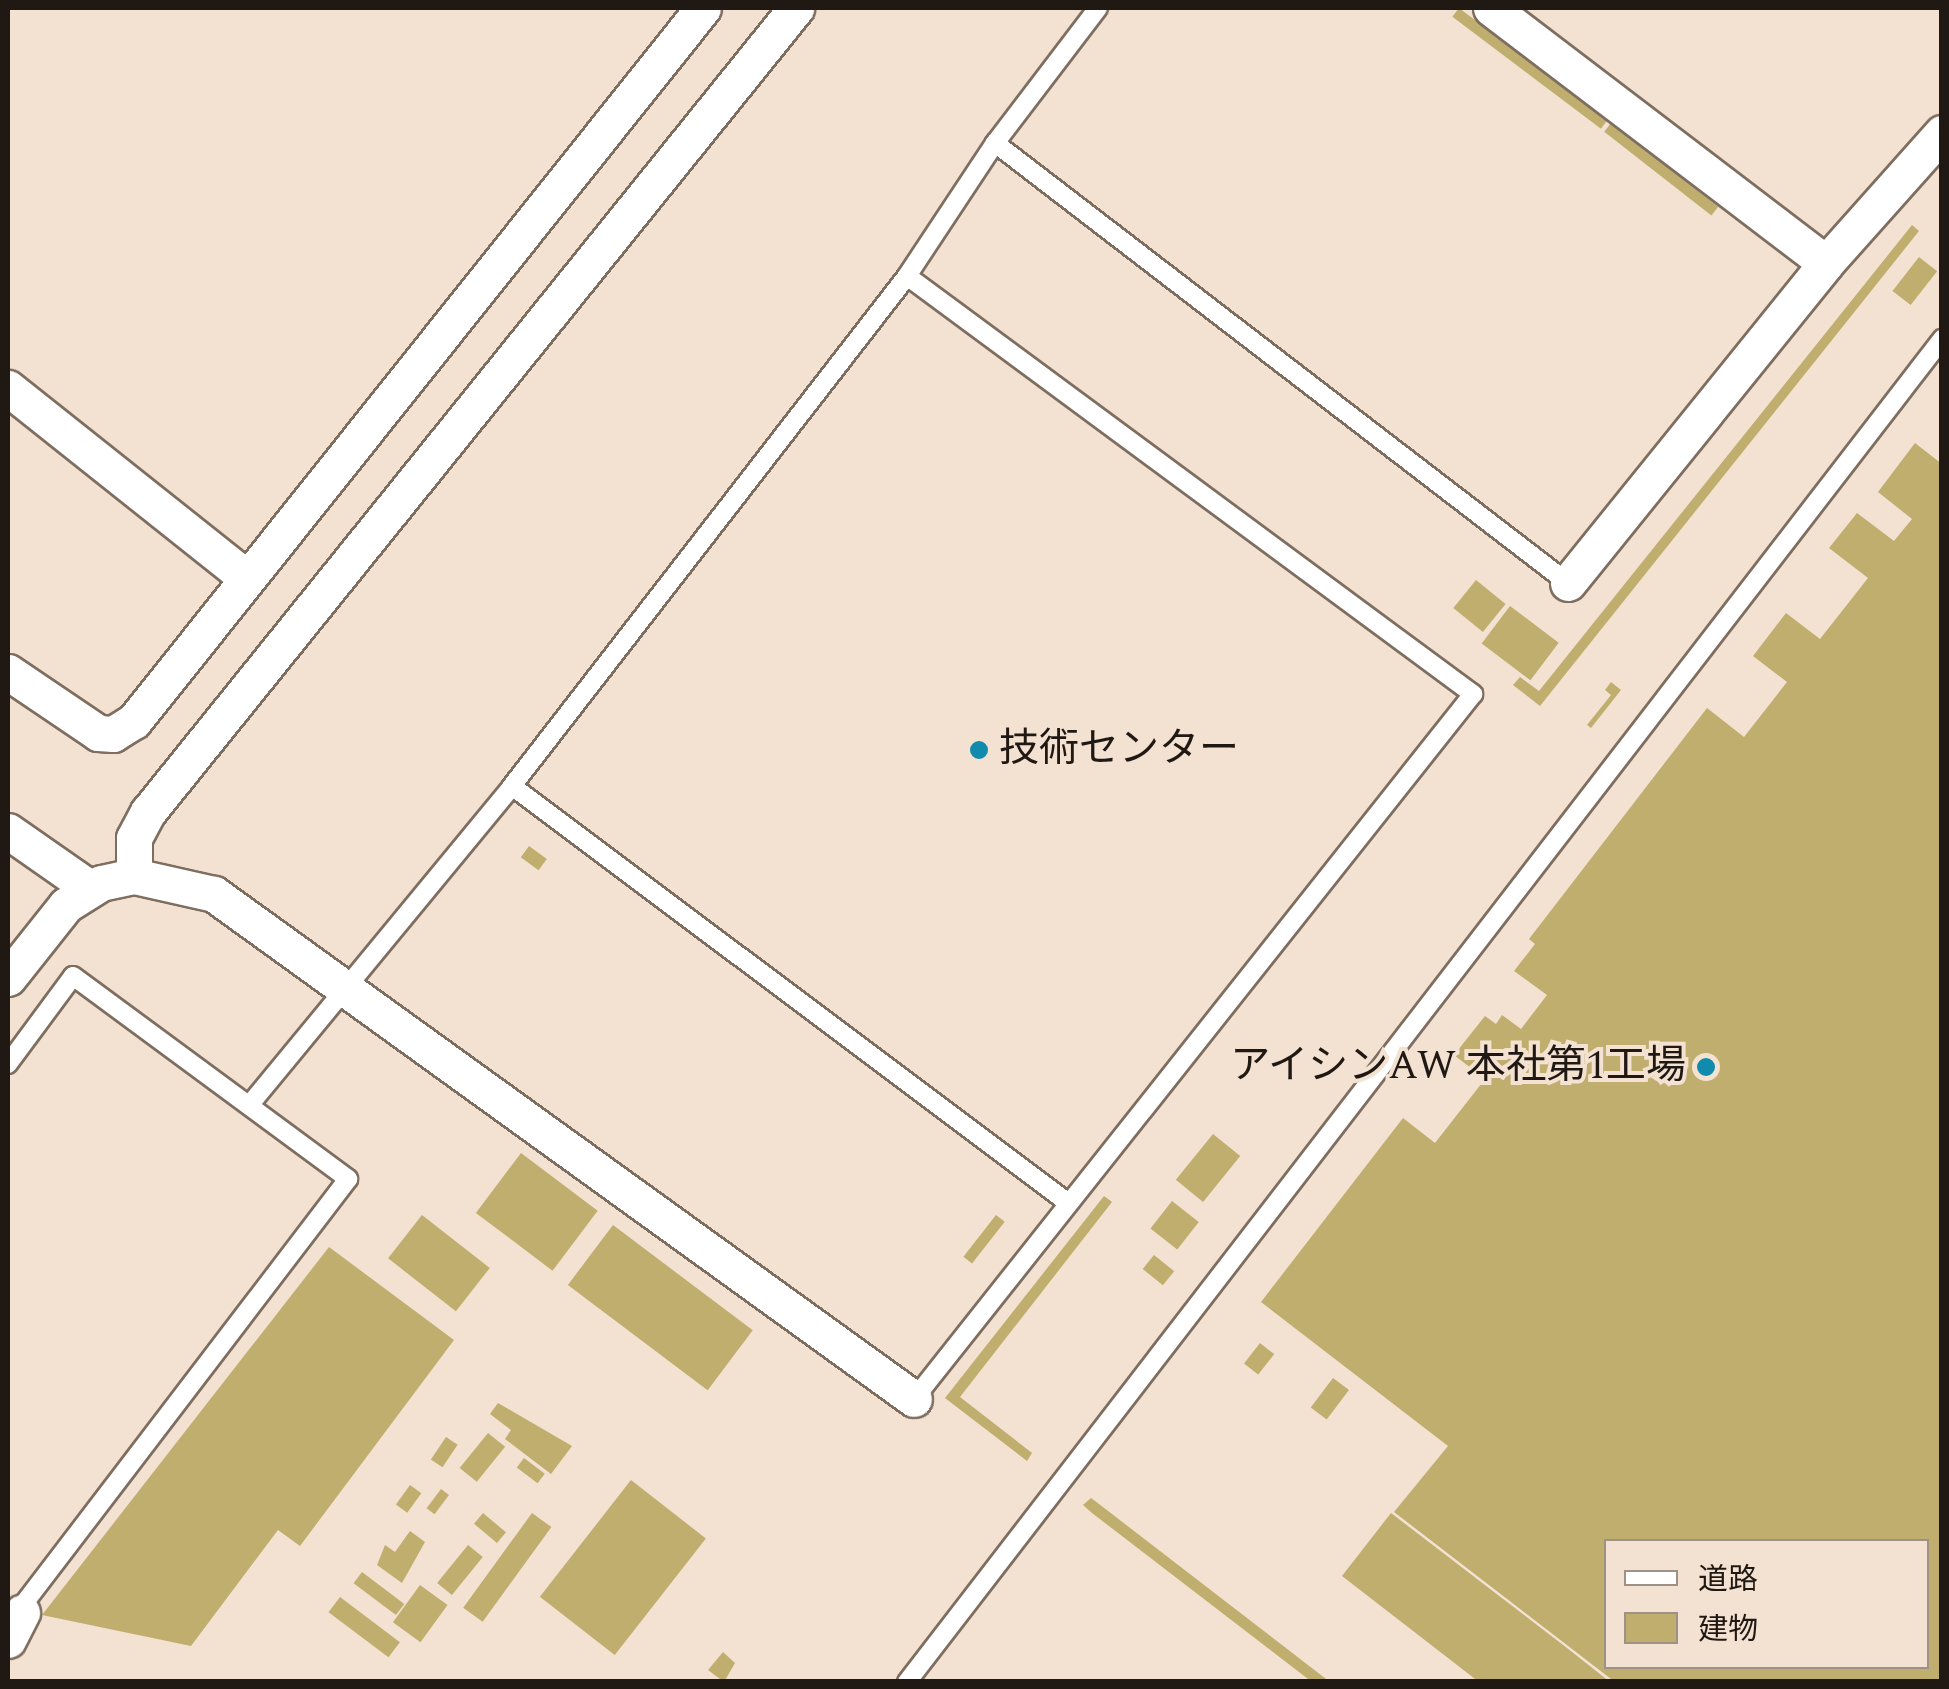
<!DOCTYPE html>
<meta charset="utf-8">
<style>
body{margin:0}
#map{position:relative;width:1949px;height:1689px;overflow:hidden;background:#f3e1d1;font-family:Spectral,"Noto Sans JP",serif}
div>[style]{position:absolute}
.building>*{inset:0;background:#c0ae6e;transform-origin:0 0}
.roads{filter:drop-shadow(2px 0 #7e6e60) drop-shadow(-2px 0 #7e6e60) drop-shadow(0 2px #7e6e60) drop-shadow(0 -2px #7e6e60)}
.service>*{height:18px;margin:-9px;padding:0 9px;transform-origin:9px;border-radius:9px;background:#fff}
.minor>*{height:35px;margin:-17.5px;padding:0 17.5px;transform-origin:17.5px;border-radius:17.5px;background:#fff}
.dots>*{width:28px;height:28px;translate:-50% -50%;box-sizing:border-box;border:5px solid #f3e1d1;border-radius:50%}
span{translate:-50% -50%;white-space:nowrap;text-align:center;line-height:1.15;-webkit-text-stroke:8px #f3e1d1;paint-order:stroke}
.poi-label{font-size:40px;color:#1f1813}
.left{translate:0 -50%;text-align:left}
.right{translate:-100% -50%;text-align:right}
.frame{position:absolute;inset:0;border:10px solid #1f1813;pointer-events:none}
.legend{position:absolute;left:1604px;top:1539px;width:325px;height:130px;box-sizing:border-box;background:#f3e1d1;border:2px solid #9e9185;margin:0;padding:12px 18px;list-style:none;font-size:30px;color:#1f1813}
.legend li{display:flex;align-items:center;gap:20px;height:50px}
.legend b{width:50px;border:2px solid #9e9185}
</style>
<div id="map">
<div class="building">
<i style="left:1459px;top:8px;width:186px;height:11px;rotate:37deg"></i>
<i style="left:1611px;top:123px;width:136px;height:11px;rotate:38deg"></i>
<i style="clip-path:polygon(1912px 225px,1919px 231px,1540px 706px,1513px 685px,1520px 677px,1539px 691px)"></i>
<i style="left:1919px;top:257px;width:23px;height:43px;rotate:38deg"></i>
<i style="clip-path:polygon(evenodd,1915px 443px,1942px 464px,1942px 1682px,1615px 1682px,1394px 1512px,1448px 1446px,1261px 1302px,1403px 1118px,1435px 1143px,1485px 1079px,1454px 1055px,1485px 1016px,1496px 1024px,1502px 1015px,1521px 1029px,1547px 995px,1514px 971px,1535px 944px,1529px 939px,1707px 708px,1744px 737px,1787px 682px,1753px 656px,1786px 613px,1820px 639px,1868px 578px,1829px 548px,1857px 513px,1894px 541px,1912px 519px,1878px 492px,1915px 443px,1606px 1542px,1926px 1542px,1926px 1666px,1606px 1666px,1606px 1542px)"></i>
<i style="left:1476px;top:580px;width:38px;height:36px;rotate:39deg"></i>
<i style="left:1510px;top:606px;width:61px;height:47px;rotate:37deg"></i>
<i style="clip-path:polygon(1611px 682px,1621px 690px,1591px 728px,1587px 725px,1611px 695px,1605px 690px)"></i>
<i style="left:529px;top:846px;width:22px;height:14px;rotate:36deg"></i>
<i style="left:1213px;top:1134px;width:35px;height:59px;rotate:39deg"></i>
<i style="left:521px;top:1153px;width:96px;height:75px;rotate:37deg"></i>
<i style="clip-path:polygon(1104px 1196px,1112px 1202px,960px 1397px,1032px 1453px,1027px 1461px,945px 1398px)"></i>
<i style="left:1172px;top:1201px;width:34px;height:35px;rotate:38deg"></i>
<i style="left:422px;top:1215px;width:86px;height:55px;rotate:38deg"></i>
<i style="left:996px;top:1215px;width:11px;height:53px;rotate:38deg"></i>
<i style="left:613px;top:1225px;width:175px;height:75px;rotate:37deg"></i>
<i style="clip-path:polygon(329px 1247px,454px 1340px,300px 1546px,278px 1530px,191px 1646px,42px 1615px)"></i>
<i style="left:1154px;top:1255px;width:26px;height:18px;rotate:39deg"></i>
<i style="left:1260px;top:1343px;width:18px;height:26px;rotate:38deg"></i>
<i style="left:1333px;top:1378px;width:20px;height:37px;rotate:37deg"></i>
<i style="clip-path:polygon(498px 1403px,572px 1446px,551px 1474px,505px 1439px,511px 1430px,490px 1414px)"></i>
<i style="left:488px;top:1433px;width:22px;height:45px;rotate:39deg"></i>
<i style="left:446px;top:1437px;width:14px;height:27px;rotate:34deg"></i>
<i style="left:524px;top:1458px;width:26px;height:12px;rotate:37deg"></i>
<i style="left:631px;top:1480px;width:95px;height:148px;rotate:38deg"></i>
<i style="left:410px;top:1485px;width:14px;height:24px;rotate:36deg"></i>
<i style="left:441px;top:1489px;width:10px;height:24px;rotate:37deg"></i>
<i style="clip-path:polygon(1091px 1498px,1099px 1504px,1330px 1682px,1312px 1682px,1092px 1513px,1083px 1505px)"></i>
<i style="left:483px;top:1513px;width:30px;height:14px;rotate:40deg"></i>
<i style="left:532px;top:1513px;width:24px;height:117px;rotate:36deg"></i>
<i style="clip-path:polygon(1391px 1513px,1567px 1648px,1610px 1682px,1479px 1682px,1342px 1576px)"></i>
<i style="clip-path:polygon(410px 1531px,425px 1542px,402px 1583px,377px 1565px,385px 1545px,395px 1552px)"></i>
<i style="left:468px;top:1545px;width:19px;height:49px;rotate:39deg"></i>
<i style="left:362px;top:1572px;width:53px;height:14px;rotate:37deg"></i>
<i style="left:420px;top:1585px;width:34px;height:46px;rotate:36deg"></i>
<i style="left:340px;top:1597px;width:75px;height:19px;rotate:37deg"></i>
<i style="clip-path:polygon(723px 1652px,735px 1663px,724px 1682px,708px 1670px)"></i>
</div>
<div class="roads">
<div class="service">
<i style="left:1098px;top:8px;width:170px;rotate:127.3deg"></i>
<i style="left:995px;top:143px;width:722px;rotate:37.52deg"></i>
<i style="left:907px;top:276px;width:159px;rotate:-56.5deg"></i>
<i style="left:512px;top:786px;width:694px;rotate:36.85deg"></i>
<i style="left:8px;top:1064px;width:109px;rotate:-53.5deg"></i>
<i style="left:73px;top:976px;width:342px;rotate:36.4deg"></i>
<i style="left:348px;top:1179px;width:547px;rotate:127.35deg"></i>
<i style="left:251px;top:1103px;width:411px;rotate:-50.5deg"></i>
<i style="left:512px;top:786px;width:645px;rotate:-52.24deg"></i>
<i style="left:907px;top:276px;width:704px;rotate:36.45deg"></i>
<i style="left:1473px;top:694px;width:900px;rotate:128.41deg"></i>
<i style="left:907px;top:1682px;width:1696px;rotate:-52.38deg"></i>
</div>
<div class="minor">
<i style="left:1491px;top:8px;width:421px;rotate:37.3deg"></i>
<i style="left:8px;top:388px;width:305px;rotate:38.5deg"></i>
<i style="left:1568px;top:583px;width:411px;rotate:-51.1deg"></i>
<i style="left:1826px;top:263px;width:174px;rotate:-48.3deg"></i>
<i style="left:8px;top:672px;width:109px;rotate:34.1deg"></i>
<i style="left:98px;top:733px;width:15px;rotate:4deg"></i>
<i style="left:113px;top:734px;width:25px;rotate:-32deg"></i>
<i style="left:134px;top:721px;width:912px;rotate:-51.41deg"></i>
<i style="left:8px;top:831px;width:101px;rotate:34.9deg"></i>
<i style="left:134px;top:876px;width:38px;rotate:-90deg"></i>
<i style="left:134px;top:838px;width:30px;rotate:-62deg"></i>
<i style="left:148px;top:812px;width:1033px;rotate:-51.13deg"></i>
<i style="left:8px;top:978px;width:93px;rotate:-51.5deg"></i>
<i style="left:66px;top:905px;width:41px;rotate:-32.2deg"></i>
<i style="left:101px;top:883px;width:34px;rotate:-12deg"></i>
<i style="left:134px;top:876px;width:82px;rotate:12.7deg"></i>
<i style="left:214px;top:894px;width:863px;rotate:35.81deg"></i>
<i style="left:8px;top:1640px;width:31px;rotate:-63deg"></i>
</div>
</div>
<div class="dots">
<i style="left:979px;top:750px;background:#108aad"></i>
<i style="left:1706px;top:1067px;background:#108aad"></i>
</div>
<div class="poi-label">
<span class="left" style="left:999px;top:750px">技術センター</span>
<span class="right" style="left:1686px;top:1067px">アイシンAW 本社第1工場</span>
</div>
<div class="frame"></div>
<ul class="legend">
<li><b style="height:12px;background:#fff"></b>道路</li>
<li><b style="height:28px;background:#c0ae6e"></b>建物</li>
</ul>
</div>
